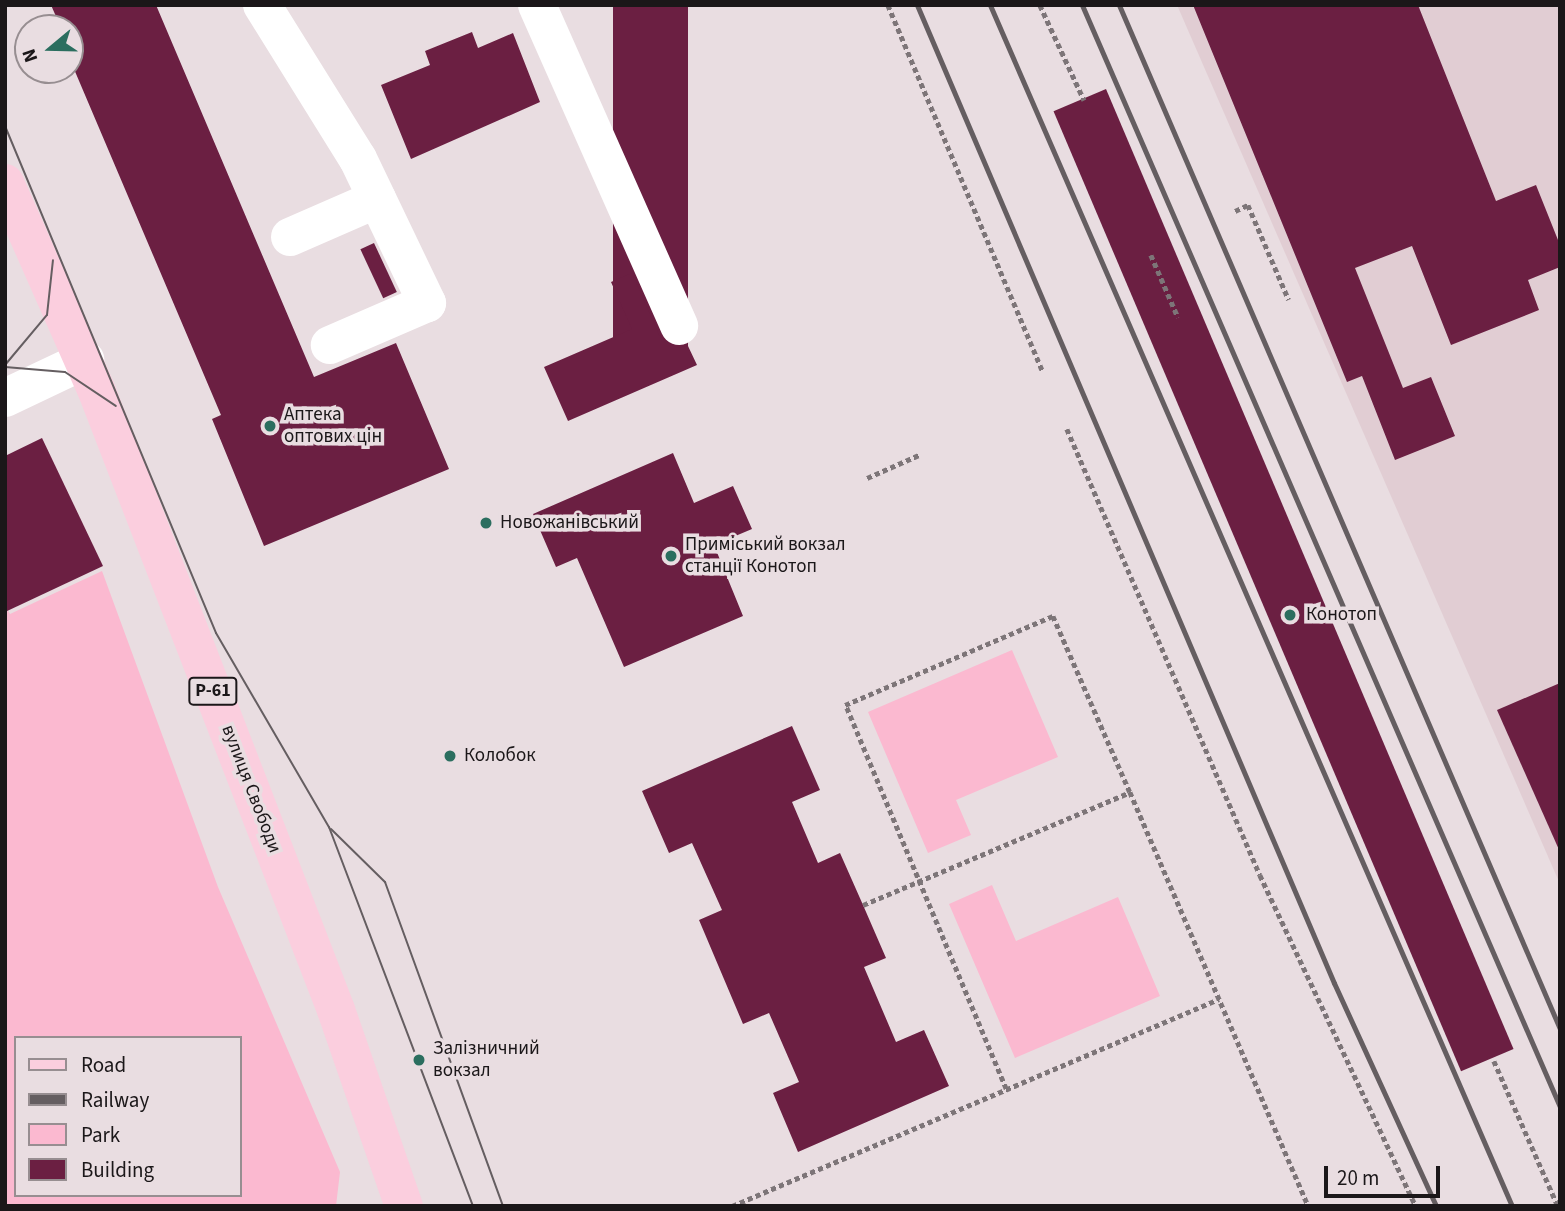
<!DOCTYPE html>
<meta charset="utf-8">
<style>
body{margin:0}
#map{position:relative;width:1565px;height:1211px;overflow:hidden;background:#e9dde1;font-family:"Source Sans 3",sans-serif}
div>[style]{position:absolute}
.built>*{inset:0;background:#e1cdd3}
.green>*{inset:0;background:#fbb9d0}
.building>*{inset:0;background:#6b1f42;transform-origin:0 0}
.path>*{height:4.5px;margin-top:-2.25px;transform-origin:0;background:repeating-linear-gradient(90deg,#7d7578 0 5px,transparent 0 8.5px)}
.minor>*{height:38px;margin:-19px;padding:0 19px;transform-origin:19px;border-radius:19px;background:#fff}
.major>*{height:38px;margin:-19px;padding:0 19px;transform-origin:19px;border-radius:19px;background:#fbcede}
.tram>*{height:2px;margin:-1px;padding:0 1px;transform-origin:1px;border-radius:1px;background:#655e61}
.rail>*{height:5px;margin:-2.5px;padding:0 2.5px;transform-origin:2.5px;border-radius:2.5px;background:#655e61}
.dots>*{width:19px;height:19px;translate:-50% -50%;box-sizing:border-box;border:4px solid #e9dde1;border-radius:50%}
span{translate:-50% -50%;white-space:nowrap;text-align:center;line-height:1.15;-webkit-text-stroke:7px #e9dde1;paint-order:stroke}
.shield-label span{padding:2px 5px;background:#e9dde1;border:2px solid;border-radius:5px;-webkit-text-stroke-width:0}
.shield-label{font-size:18px;color:#1b1719;font-weight:700}
.poi-label{font-size:19px;color:#1b1719}
.left{translate:0 -50%;text-align:left}
.street-label{font-size:19px;color:#1b1719}
.frame{position:absolute;inset:0;border:7px solid #1b1719;pointer-events:none}
.legend{position:absolute;left:14px;top:1036px;width:228px;height:161px;box-sizing:border-box;background:#e9dde1;border:2px solid #978e91;margin:0;padding:9px 12px;list-style:none;font-size:21px;color:#1b1719}
.legend li{display:flex;align-items:center;gap:14px;height:35px}
.legend b{width:35px;border:2px solid #978e91}
.north{position:absolute;left:14px;top:14px;width:70px;height:70px;box-sizing:border-box;background:#e9dde1;border:2px solid #978e91;border-radius:50%;rotate:251deg;font-size:19px;font-weight:700;line-height:28px;text-align:center;color:#1b1719}
.north::after{content:'';display:block;margin:auto;width:24px;height:32px;background:#2b6e5f;clip-path:polygon(50% 0,100% 100%,50% 72%,0 100%)}
.scale{position:absolute;left:1324px;top:1166px;width:116px;height:32px;box-sizing:border-box;border:4px solid #1b1719;border-top:0;padding-left:9px;font-size:21px;line-height:24px;white-space:nowrap;color:#1b1719;-webkit-text-stroke:5px #e9dde1;paint-order:stroke}
</style>
<div id="map">
<div class="built">
<i style="clip-path:polygon(1177px 5px,1560px 5px,1560px 884px)"></i>
</div>
<div class="green">
<i style="clip-path:polygon(evenodd,102px 571px,218px 887px,340px 1172px,336px 1206px,5px 1206px,5px 606px,10px 614px,102px 571px,16px 1038px,240px 1038px,240px 1195px,16px 1195px,16px 1038px)"></i>
<i style="clip-path:polygon(1012px 650px,1058px 757px,956px 800px,971px 835px,928px 853px,868px 712px)"></i>
<i style="clip-path:polygon(992px 885px,1016px 941px,1118px 897px,1160px 996px,1015px 1058px,949px 904px)"></i>
</div>
<div class="building">
<i style="clip-path:polygon(51px 5px,156px 5px,314px 377px,396px 343px,449px 469px,264px 546px,212px 419px,221px 415px,71px 62px,70px 28px,61px 28px)"></i>
<i style="left:613px;top:5px;width:75px;height:362px"></i>
<i style="clip-path:polygon(1193px 5px,1418px 5px,1496px 201px,1536px 185px,1560px 245px,1560px 267px,1528px 280px,1539px 310px,1451px 345px,1412px 246px,1355px 268px,1403px 388px,1431px 377px,1455px 436px,1395px 460px,1362px 376px,1347px 382px)"></i>
<i style="clip-path:polygon(472px 32px,478px 48px,513px 33px,540px 102px,411px 159px,381px 85px,430px 65px,425px 51px)"></i>
<i style="left:1106px;top:89px;width:1043px;height:57px;rotate:67deg"></i>
<i style="left:374px;top:243px;width:54px;height:15px;rotate:65deg"></i>
<i style="clip-path:polygon(632px 273px,659px 335px,676px 348px,688px 346px,697px 365px,568px 421px,544px 367px,632px 329px,611px 282px)"></i>
<i style="clip-path:polygon(42px 438px,103px 566px,5px 612px,5px 456px)"></i>
<i style="clip-path:polygon(673px 453px,694px 503px,733px 486px,752px 529px,714px 545px,743px 616px,624px 667px,577px 558px,556px 567px,533px 514px)"></i>
<i style="clip-path:polygon(1560px 683px,1560px 852px,1497px 710px)"></i>
<i style="clip-path:polygon(792px 726px,820px 790px,792px 802px,818px 863px,840px 853px,863px 905px,886px 958px,864px 967px,896px 1042px,924px 1030px,949px 1086px,798px 1152px,773px 1093px,799px 1082px,769px 1013px,743px 1024px,699px 920px,722px 910px,692px 843px,669px 853px,642px 791px)"></i>
</div>
<div class="path">
<i style="left:888px;top:5px;width:398px;rotate:67.1deg"></i>
<i style="left:1040px;top:5px;width:105px;rotate:65.1deg"></i>
<i style="left:1235px;top:211px;width:14px;rotate:-25deg"></i>
<i style="left:1248px;top:205px;width:103px;rotate:66.7deg"></i>
<i style="left:1151px;top:255px;width:68px;rotate:66.5deg"></i>
<i style="left:1067px;top:429px;width:486px;rotate:66.6deg"></i>
<i style="left:1260px;top:875px;width:366px;rotate:64.8deg"></i>
<i style="left:867px;top:478px;width:57px;rotate:-23.9deg"></i>
<i style="left:863px;top:905px;width:290px;rotate:-22.9deg"></i>
<i style="left:1130px;top:792px;width:451px;rotate:66.7deg"></i>
<i style="left:1494px;top:1061px;width:158px;rotate:66.2deg"></i>
<i style="left:1006px;top:1089px;width:416px;rotate:-112.7deg"></i>
<i style="left:845px;top:705px;width:226px;rotate:-23.2deg"></i>
<i style="left:1053px;top:616px;width:192px;rotate:66.4deg"></i>
<i style="left:732px;top:1206px;width:529px;rotate:-23.03deg"></i>
</div>
<div class="minor">
<i style="left:262px;top:5px;width:181px;rotate:58.1deg"></i>
<i style="left:358px;top:159px;width:160px;rotate:64.4deg"></i>
<i style="left:427px;top:303px;width:106px;rotate:156.6deg"></i>
<i style="left:537px;top:5px;width:351px;rotate:66.1deg"></i>
<i style="left:290px;top:237px;width:95px;rotate:-23.6deg"></i>
<i style="left:5px;top:398px;width:89px;rotate:-25.4deg"></i>
</div>
<div class="major">
<i style="left:5px;top:183px;width:225px;rotate:66.2deg"></i>
<i style="left:96px;top:389px;width:666px;rotate:68.87deg"></i>
<i style="left:336px;top:1010px;width:207px;rotate:70.9deg"></i>
</div>
<div class="tram">
<i style="left:5px;top:126px;width:549px;rotate:67.4deg"></i>
<i style="left:216px;top:633px;width:225px;rotate:59.8deg"></i>
<i style="left:329px;top:827px;width:405px;rotate:69.2deg"></i>
<i style="left:5px;top:365px;width:65px;rotate:-50deg"></i>
<i style="left:47px;top:315px;width:55px;rotate:-83.8deg"></i>
<i style="left:5px;top:367px;width:60px;rotate:4.8deg"></i>
<i style="left:65px;top:372px;width:61px;rotate:33.7deg"></i>
<i style="left:331px;top:829px;width:76px;rotate:44.5deg"></i>
<i style="left:385px;top:882px;width:345px;rotate:70deg"></i>
</div>
<div class="rail">
<i style="left:917px;top:5px;width:1063px;rotate:66.91deg"></i>
<i style="left:1334px;top:983px;width:245px;rotate:65.4deg"></i>
<i style="left:990px;top:5px;width:1310px;rotate:66.51deg"></i>
<i style="left:1082px;top:5px;width:1201px;rotate:66.55deg"></i>
<i style="left:1119px;top:5px;width:1115px;rotate:66.7deg"></i>
</div>
<div class="dots">
<i style="left:270px;top:426px;background:#2b6e5f"></i>
<i style="left:486px;top:523px;background:#2b6e5f"></i>
<i style="left:671px;top:556px;background:#2b6e5f"></i>
<i style="left:1290px;top:615px;background:#2b6e5f"></i>
<i style="left:450px;top:756px;background:#2b6e5f"></i>
<i style="left:419px;top:1060px;background:#2b6e5f"></i>
</div>
<div class="shield-label">
<span style="left:213px;top:691px">Р-61</span>
</div>
<div class="poi-label">
<span class="left" style="left:284px;top:426px">Аптека<br>оптових цін</span>
<span class="left" style="left:500px;top:523px">Новожанівський</span>
<span class="left" style="left:685px;top:556px">Приміський вокзал<br>станції Конотоп</span>
<span class="left" style="left:1306px;top:615px">Конотоп</span>
<span class="left" style="left:464px;top:756px">Колобок</span>
<span class="left" style="left:433px;top:1060px">Залізничний<br>вокзал</span>
</div>
<div class="street-label">
<span style="left:251px;top:789px;rotate:69deg">вулиця Свободи</span>
</div>
<div class="frame"></div>
<ul class="legend">
<li><b style="height:9px;background:#fbcede"></b>Road</li>
<li><b style="height:9px;background:#655e61"></b>Railway</li>
<li><b style="height:19px;background:#fbb9d0"></b>Park</li>
<li><b style="height:19px;background:#6b1f42"></b>Building</li>
</ul>
<div class="north">N</div>
<div class="scale">20 m</div>
</div>
